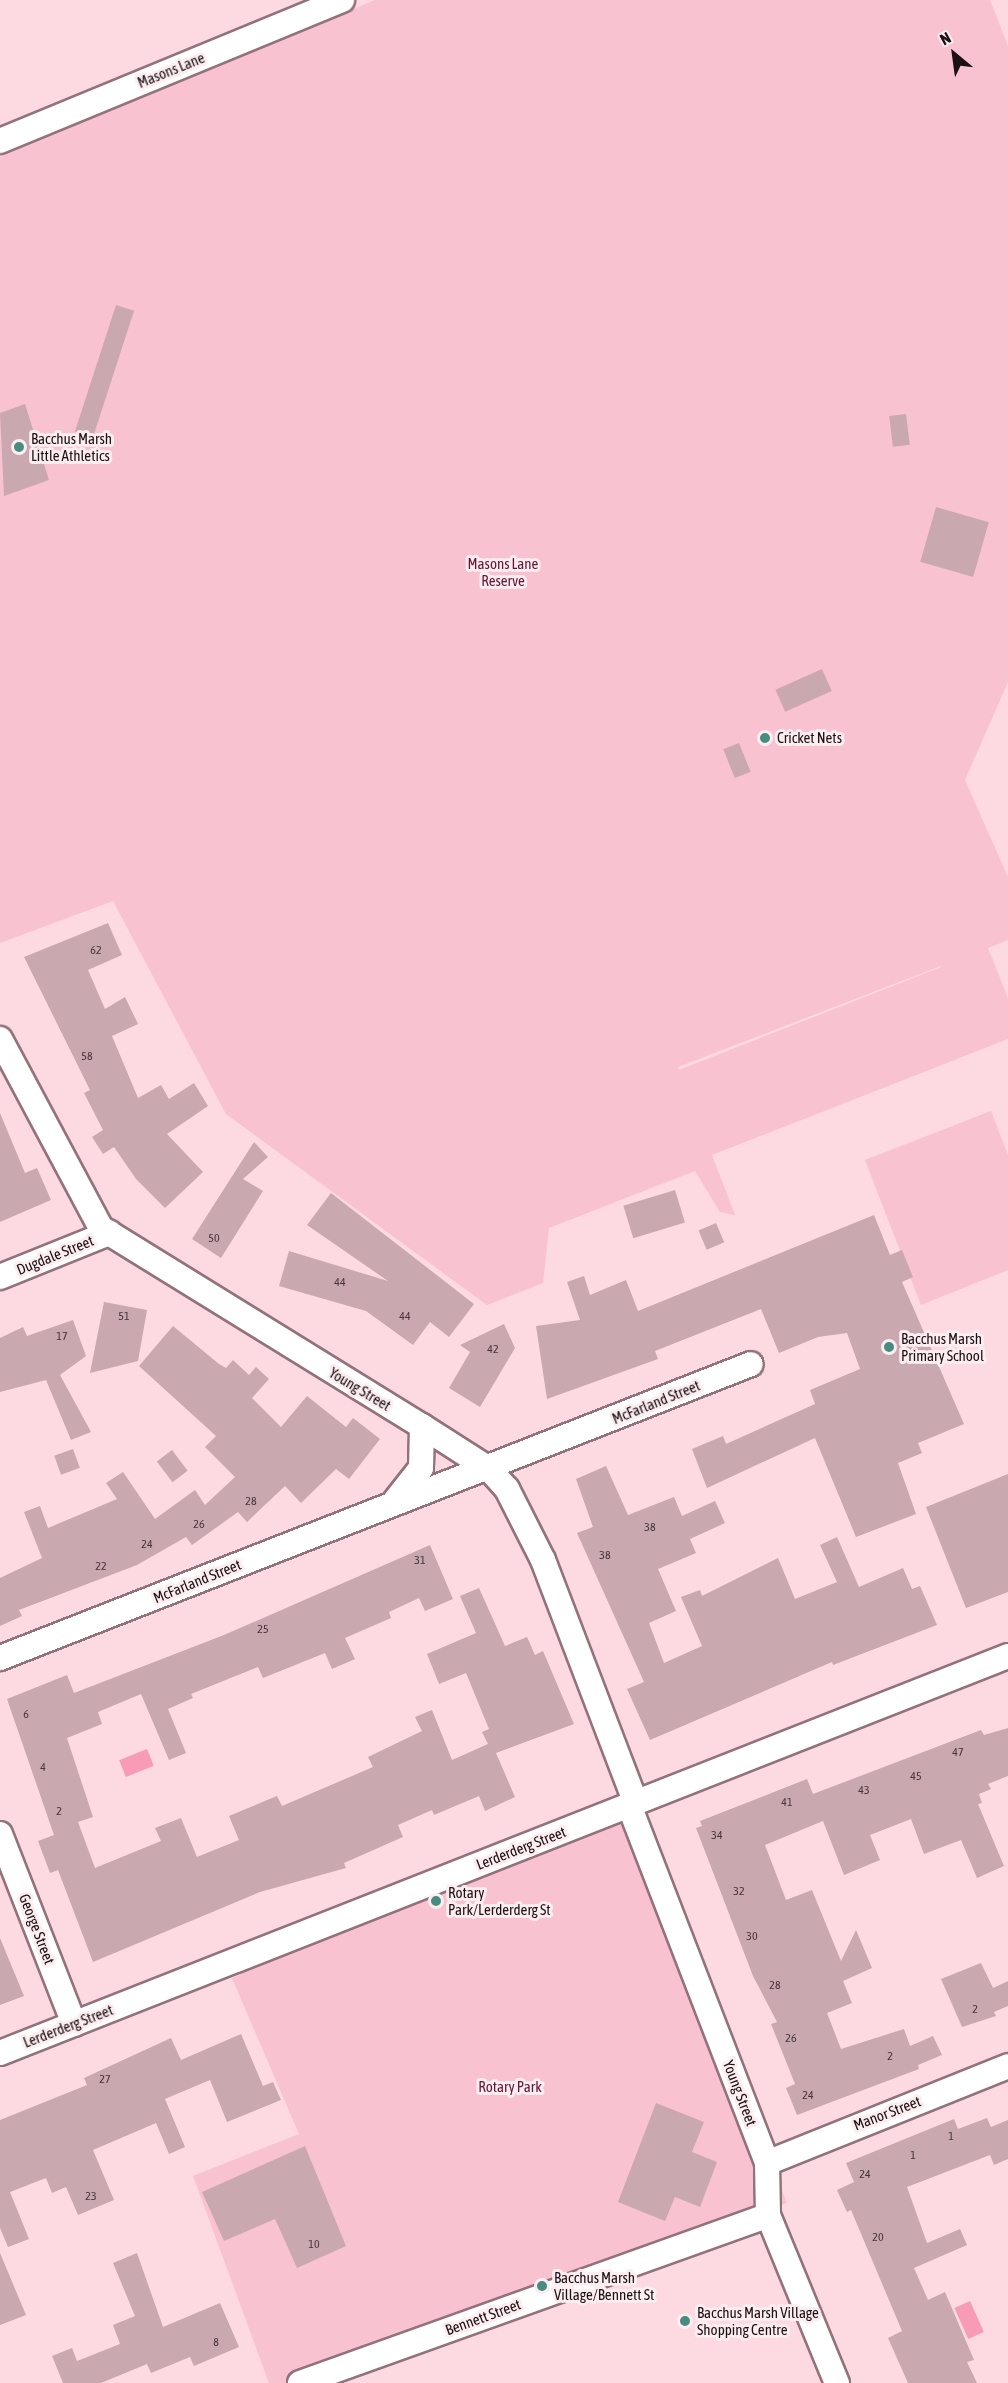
<!DOCTYPE html>
<style>
body{margin:0}
#map{position:relative;width:1008px;height:2383px;overflow:hidden;background:#fdd9e2;font-family:"Asap Condensed",sans-serif}
div>[style]{position:absolute}
.green>*{inset:0;background:#f9c2d0}
.water>*{inset:0;background:#f89bb6;transform-origin:0 0}
.building>*{inset:0;background:#caa8b0;transform-origin:0 0}
.roads{filter:drop-shadow(2px 0 #92727b) drop-shadow(-2px 0 #92727b) drop-shadow(0 2px #92727b) drop-shadow(0 -2px #92727b)}
.street>*{height:24px;margin:-12px;padding:0 12px;transform-origin:12px;border-radius:12px;background:#fff}
.dots>*{width:16px;height:16px;translate:-50% -50%;box-sizing:border-box;border:3px solid #fbedf0;border-radius:50%}
span{translate:-50% -50%;white-space:nowrap;text-align:center;line-height:1.15;-webkit-text-stroke:6px #fbedf0;paint-order:stroke}
.number-label{font-size:12px;color:#48363b}
.number-label span{-webkit-text-stroke-width:0}
.street-label{font-size:15px;color:#1c1014}
.poi-label{font-size:15px;color:#1c1014}
.left{translate:0 -50%;text-align:left}
.park-label{font-size:15px;color:#641435}
.north{position:absolute;left:924px;top:24px;width:60px;height:60px;-webkit-text-stroke:4px #fbedf0;paint-order:stroke;rotate:331deg;font-size:16px;font-weight:700;line-height:24px;text-align:center;color:#1c1014}
.north::after{content:'';display:block;margin:auto;width:21px;height:27px;background:#1c1014;clip-path:polygon(50% 0,100% 100%,50% 72%,0 100%)}
</style>
<div id="map">
<div class="green">
<i style="clip-path:polygon(evenodd,375px 0,990px 0,1008px 46px,1008px 682px,965px 780px,1008px 877px,1008px 940px,988px 948px,1008px 998px,1008px 1039px,712px 1155px,735px 1215px,720px 1212px,695px 1171px,549px 1228px,543px 1283px,487px 1305px,226px 1114px,113px 901px,0 943px,0 157px,375px 0,941px 966px,941px 967px,679px 1070px,678px 1067px,941px 966px)"></i>
<i style="clip-path:polygon(991px 1111px,1008px 1155px,1008px 1270px,921px 1305px,865px 1160px)"></i>
<i style="clip-path:polygon(627px 1811px,787px 2203px,319px 2383px,269px 2383px,193px 2176px,299px 2134px,232px 1978px)"></i>
</div>
<div class="water">
<i style="left:147px;top:1749px;width:18px;height:30px;rotate:68deg"></i>
<i style="left:970px;top:2301px;width:34px;height:17px;rotate:66deg"></i>
</div>
<div class="building">
<i style="left:116px;top:305px;width:19px;height:133px;rotate:18deg"></i>
<i style="clip-path:polygon(25px 404px,49px 480px,4px 496px,0 413px)"></i>
<i style="left:906px;top:414px;width:31px;height:17px;rotate:83deg"></i>
<i style="left:936px;top:507px;width:55px;height:57px;rotate:16deg"></i>
<i style="left:822px;top:669px;width:24px;height:51px;rotate:66deg"></i>
<i style="left:739px;top:743px;width:31px;height:17px;rotate:68deg"></i>
<i style="clip-path:polygon(108px 923px,122px 955px,88px 970px,105px 1009px,125px 997px,138px 1024px,112px 1036px,138px 1098px,161px 1085px,169px 1099px,194px 1083px,208px 1106px,167px 1134px,203px 1172px,165px 1208px,136px 1179px,114px 1147px,103px 1154px,92px 1137px,103px 1130px,84px 1093px,90px 1090px,24px 957px)"></i>
<i style="clip-path:polygon(0 1113px,25px 1173px,37px 1168px,51px 1200px,0 1222px)"></i>
<i style="clip-path:polygon(254px 1142px,268px 1157px,243px 1179px,263px 1191px,221px 1258px,192px 1239px)"></i>
<i style="left:675px;top:1190px;width:34px;height:54px;rotate:73deg"></i>
<i style="clip-path:polygon(331px 1193px,474px 1304px,449px 1337px,430px 1322px,413px 1345px,366px 1311px,279px 1286px,289px 1251px,388px 1281px,307px 1225px)"></i>
<i style="clip-path:polygon(874px 1215px,890px 1255px,902px 1250px,913px 1277px,902px 1282px,964px 1424px,918px 1443px,922px 1453px,898px 1463px,916px 1514px,856px 1537px,815px 1438px,707px 1488px,692px 1449px,723px 1436px,726px 1444px,815px 1404px,810px 1390px,860px 1369px,847px 1333px,818px 1337px,779px 1353px,761px 1309px,655px 1351px,658px 1359px,547px 1399px,536px 1326px,580px 1320px,567px 1282px,584px 1276px,590px 1295px,626px 1280px,638px 1311px)"></i>
<i style="left:716px;top:1223px;width:21px;height:19px;rotate:67deg"></i>
<i style="clip-path:polygon(104px 1302px,147px 1310px,138px 1361px,90px 1373px)"></i>
<i style="clip-path:polygon(73px 1320px,86px 1356px,60px 1375px,91px 1432px,71px 1440px,46px 1380px,0 1392px,0 1338px,23px 1327px,27px 1336px)"></i>
<i style="clip-path:polygon(504px 1324px,515px 1348px,480px 1407px,449px 1388px,470px 1352px,460px 1345px)"></i>
<i style="clip-path:polygon(173px 1326px,219px 1364px,226px 1368px,233px 1360px,249px 1375px,256px 1367px,269px 1379px,252px 1398px,281px 1427px,307px 1396px,346px 1427px,353px 1418px,380px 1439px,349px 1479px,336px 1469px,301px 1503px,285px 1486px,247px 1522px,238px 1512px,192px 1545px,186px 1537px,137px 1565px,19px 1610px,22px 1616px,0 1626px,0 1578px,42px 1558px,24px 1512px,40px 1506px,48px 1528px,117px 1499px,106px 1483px,123px 1472px,155px 1519px,195px 1490px,205px 1505px,235px 1477px,205px 1447px,216px 1436px,139px 1366px)"></i>
<i style="left:73px;top:1449px;width:20px;height:20px;rotate:70deg"></i>
<i style="left:172px;top:1450px;width:26px;height:19px;rotate:53deg"></i>
<i style="clip-path:polygon(606px 1466px,628px 1515px,674px 1497px,682px 1516px,715px 1501px,725px 1523px,690px 1539px,696px 1553px,658px 1569px,676px 1611px,649px 1623px,664px 1663px,702px 1646px,681px 1597px,700px 1590px,702px 1596px,778px 1558px,795px 1599px,837px 1582px,820px 1545px,837px 1537px,859px 1587px,903px 1568px,912px 1589px,920px 1586px,937px 1625px,833px 1665px,832px 1662px,650px 1740px,627px 1689px,644px 1682px,577px 1533px,593px 1527px,576px 1479px)"></i>
<i style="clip-path:polygon(1008px 1474px,1008px 1592px,966px 1608px,926px 1507px)"></i>
<i style="clip-path:polygon(430px 1545px,453px 1599px,425px 1611px,419px 1598px,389px 1612px,391px 1618px,345px 1638px,355px 1659px,332px 1669px,325px 1653px,263px 1678px,258px 1667px,191px 1694px,193px 1698px,168px 1709px,186px 1753px,169px 1760px,141px 1694px,98px 1712px,102px 1724px,67px 1738px,93px 1817px,78px 1822px,95px 1868px,161px 1841px,155px 1828px,181px 1818px,197px 1857px,239px 1840px,229px 1816px,277px 1796px,282px 1806px,373px 1767px,368px 1757px,422px 1731px,415px 1717px,432px 1710px,452px 1760px,488px 1744px,482px 1732px,489px 1729px,466px 1673px,439px 1684px,427px 1654px,476px 1633px,460px 1596px,479px 1588px,505px 1646px,527px 1637px,535px 1655px,543px 1651px,574px 1724px,496px 1753px,515px 1797px,485px 1811px,479px 1796px,434px 1815px,432px 1810px,398px 1825px,403px 1837px,344px 1863px,346px 1868px,260px 1892px,93px 1962px,58px 1870px,50px 1873px,38px 1841px,54px 1835px,7px 1699px,67px 1675px,74px 1693px,224px 1635px)"></i>
<i style="clip-path:polygon(1008px 1728px,1008px 1776px,988px 1784px,991px 1789px,979px 1794px,982px 1803px,978px 1804px,1004px 1866px,977px 1878px,961px 1840px,924px 1854px,911px 1819px,870px 1835px,880px 1860px,844px 1875px,823px 1821px,765px 1845px,786px 1900px,812px 1890px,841px 1961px,856px 1930px,872px 1968px,843px 1981px,852px 2003px,827px 2013px,841px 2049px,904px 2029px,910px 2046px,933px 2036px,942px 2055px,918px 2065px,919px 2069px,797px 2115px,786px 2088px,795px 2084px,771px 2024px,777px 2022px,753px 1976px,696px 1828px,702px 1826px,700px 1821px,807px 1779px,813px 1794px,981px 1730px,984px 1735px)"></i>
<i style="clip-path:polygon(0 1938px,24px 1996px,0 2005px)"></i>
<i style="clip-path:polygon(981px 1963px,993px 1988px,1008px 1981px,1008px 2006px,994px 2012px,996px 2016px,962px 2027px,941px 1979px)"></i>
<i style="clip-path:polygon(241px 2034px,263px 2086px,273px 2082px,281px 2100px,227px 2122px,210px 2080px,165px 2099px,185px 2147px,169px 2154px,156px 2123px,93px 2150px,114px 2200px,78px 2215px,66px 2187px,52px 2193px,46px 2178px,10px 2192px,29px 2239px,8px 2247px,0 2228px,0 2120px,87px 2085px,84px 2078px,171px 2038px,181px 2060px)"></i>
<i style="clip-path:polygon(656px 2103px,704px 2122px,692px 2152px,717px 2162px,700px 2207px,675px 2197px,665px 2221px,618px 2202px)"></i>
<i style="clip-path:polygon(987px 2118px,991px 2127px,1008px 2120px,1008px 2159px,994px 2165px,990px 2155px,907px 2187px,927px 2243px,960px 2229px,967px 2245px,914px 2268px,928px 2300px,945px 2292px,974px 2360px,967px 2362px,977px 2383px,908px 2383px,888px 2338px,902px 2331px,851px 2210px,847px 2212px,837px 2190px,854px 2182px,846px 2163px,954px 2119px,958px 2129px)"></i>
<i style="clip-path:polygon(305px 2146px,346px 2246px,297px 2268px,275px 2219px,224px 2241px,202px 2192px)"></i>
<i style="clip-path:polygon(0 2253px,26px 2315px,0 2325px)"></i>
<i style="clip-path:polygon(137px 2253px,163px 2327px,220px 2303px,239px 2347px,194px 2366px,190px 2357px,151px 2373px,147px 2364px,101px 2383px,63px 2383px,52px 2356px,72px 2348px,77px 2361px,120px 2344px,113px 2325px,135px 2316px,113px 2263px)"></i>
</div>
<div class="roads">
<div class="street">
<i style="left:0;top:141px;width:370px;rotate:-22.4deg"></i>
<i style="left:0;top:1039px;width:214px;rotate:61.9deg"></i>
<i style="left:101px;top:1228px;width:377px;rotate:31.7deg"></i>
<i style="left:422px;top:1426px;width:80px;rotate:32.7deg"></i>
<i style="left:489px;top:1469px;width:27px;rotate:48deg"></i>
<i style="left:507px;top:1489px;width:80px;rotate:63.1deg"></i>
<i style="left:543px;top:1560px;width:260px;rotate:69.1deg"></i>
<i style="left:0;top:1277px;width:118px;rotate:-22deg"></i>
<i style="left:395px;top:1501px;width:42px;rotate:-51.8deg"></i>
<i style="left:421px;top:1468px;width:42px;rotate:-88.6deg"></i>
<i style="left:0;top:1658px;width:806px;rotate:-21.38deg"></i>
<i style="left:629px;top:1805px;width:384px;rotate:68.9deg"></i>
<i style="left:767px;top:2163px;width:52px;rotate:88.9deg"></i>
<i style="left:768px;top:2215px;width:182px;rotate:67.7deg"></i>
<i style="left:0;top:1834px;width:204px;rotate:68.7deg"></i>
<i style="left:0;top:2053px;width:1083px;rotate:-21.5deg"></i>
<i style="left:767px;top:2163px;width:260px;rotate:-21.9deg"></i>
<i style="left:300px;top:2383px;width:497px;rotate:-19.7deg"></i>
</div>
</div>
<div class="dots">
<i style="left:19px;top:447px;background:#488c80"></i>
<i style="left:765px;top:738px;background:#488c80"></i>
<i style="left:889px;top:1347px;background:#488c80"></i>
<i style="left:436px;top:1901px;background:#488c80"></i>
<i style="left:542px;top:2286px;background:#488c80"></i>
<i style="left:685px;top:2321px;background:#488c80"></i>
</div>
<div class="number-label">
<span style="left:96px;top:951px">62</span>
<span style="left:87px;top:1057px">58</span>
<span style="left:214px;top:1239px">50</span>
<span style="left:340px;top:1283px">44</span>
<span style="left:124px;top:1317px">51</span>
<span style="left:405px;top:1317px">44</span>
<span style="left:62px;top:1337px">17</span>
<span style="left:493px;top:1350px">42</span>
<span style="left:251px;top:1502px">28</span>
<span style="left:199px;top:1525px">26</span>
<span style="left:650px;top:1528px">38</span>
<span style="left:147px;top:1545px">24</span>
<span style="left:605px;top:1556px">38</span>
<span style="left:420px;top:1561px">31</span>
<span style="left:101px;top:1567px">22</span>
<span style="left:263px;top:1630px">25</span>
<span style="left:26px;top:1715px">6</span>
<span style="left:958px;top:1753px">47</span>
<span style="left:43px;top:1768px">4</span>
<span style="left:916px;top:1777px">45</span>
<span style="left:864px;top:1791px">43</span>
<span style="left:787px;top:1803px">41</span>
<span style="left:59px;top:1812px">2</span>
<span style="left:717px;top:1836px">34</span>
<span style="left:739px;top:1892px">32</span>
<span style="left:752px;top:1937px">30</span>
<span style="left:775px;top:1986px">28</span>
<span style="left:975px;top:2010px">2</span>
<span style="left:791px;top:2039px">26</span>
<span style="left:890px;top:2057px">2</span>
<span style="left:105px;top:2080px">27</span>
<span style="left:808px;top:2096px">24</span>
<span style="left:951px;top:2137px">1</span>
<span style="left:913px;top:2156px">1</span>
<span style="left:865px;top:2175px">24</span>
<span style="left:91px;top:2197px">23</span>
<span style="left:878px;top:2238px">20</span>
<span style="left:314px;top:2245px">10</span>
<span style="left:216px;top:2343px">8</span>
</div>
<div class="street-label">
<span style="left:171px;top:70px;rotate:-22deg">Masons Lane</span>
<span style="left:55px;top:1255px;rotate:-22deg">Dugdale Street</span>
<span style="left:360px;top:1389px;rotate:31deg">Young Street</span>
<span style="left:656px;top:1402px;rotate:-22deg">McFarland Street</span>
<span style="left:197px;top:1581px;rotate:-22deg">McFarland Street</span>
<span style="left:521px;top:1848px;rotate:-21deg">Lerderderg Street</span>
<span style="left:37px;top:1929px;rotate:69deg">George Street</span>
<span style="left:68px;top:2026px;rotate:-21deg">Lerderderg Street</span>
<span style="left:740px;top:2093px;rotate:69deg">Young Street</span>
<span style="left:887px;top:2113px;rotate:-21deg">Manor Street</span>
<span style="left:483px;top:2317px;rotate:-20deg">Bennett Street</span>
</div>
<div class="poi-label">
<span class="left" style="left:31px;top:447px">Bacchus Marsh<br>Little Athletics</span>
<span class="left" style="left:777px;top:738px">Cricket Nets</span>
<span class="left" style="left:901px;top:1347px">Bacchus Marsh<br>Primary School</span>
<span class="left" style="left:448px;top:1901px">Rotary<br>Park/Lerderderg St</span>
<span class="left" style="left:554px;top:2286px">Bacchus Marsh<br>Village/Bennett St</span>
<span class="left" style="left:697px;top:2321px">Bacchus Marsh Village<br>Shopping Centre</span>
</div>
<div class="park-label">
<span style="left:503px;top:572px">Masons Lane<br>Reserve</span>
<span style="left:510px;top:2087px">Rotary Park</span>
</div>
<div class="north">N</div>
</div>
